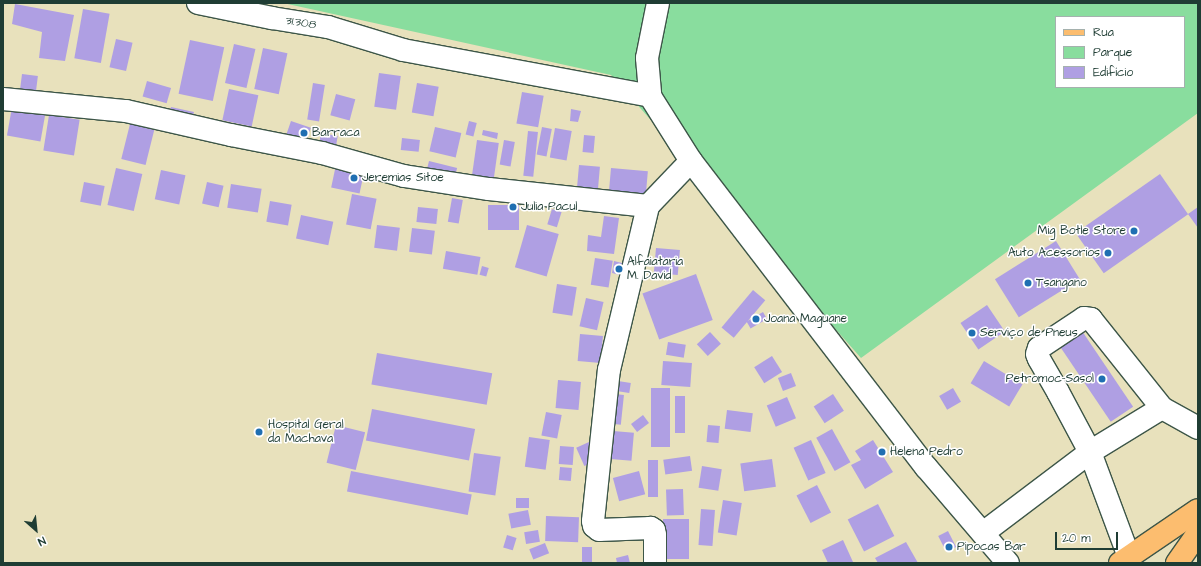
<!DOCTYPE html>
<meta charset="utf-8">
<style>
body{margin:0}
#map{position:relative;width:1201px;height:566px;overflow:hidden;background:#e8e1bc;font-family:"Architects Daughter",sans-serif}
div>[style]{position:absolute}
.green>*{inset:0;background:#89dd9e}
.building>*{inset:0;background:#af9fe3;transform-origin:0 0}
.roads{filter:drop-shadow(1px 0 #3d5648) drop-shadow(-1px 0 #3d5648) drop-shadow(0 1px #3d5648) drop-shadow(0 -1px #3d5648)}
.minor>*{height:22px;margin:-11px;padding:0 11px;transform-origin:11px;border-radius:11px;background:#fff}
.major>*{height:22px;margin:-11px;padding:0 11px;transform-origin:11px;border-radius:11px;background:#fcbd6f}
.dots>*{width:11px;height:11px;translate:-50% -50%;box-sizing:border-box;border:2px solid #fff;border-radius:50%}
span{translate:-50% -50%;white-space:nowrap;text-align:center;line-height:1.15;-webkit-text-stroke:3px #fff;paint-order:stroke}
.street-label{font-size:12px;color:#1f3d34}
.poi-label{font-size:12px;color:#1f3d34}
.left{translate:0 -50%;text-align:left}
.right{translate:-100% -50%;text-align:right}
.frame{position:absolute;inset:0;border:4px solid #1f3d34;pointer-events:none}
.legend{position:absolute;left:1055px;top:16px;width:130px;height:72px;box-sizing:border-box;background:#fff;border:1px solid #a5b1ae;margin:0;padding:5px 7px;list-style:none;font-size:12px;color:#1f3d34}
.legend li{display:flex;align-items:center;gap:8px;height:20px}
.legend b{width:20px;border:1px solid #a5b1ae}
.north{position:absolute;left:16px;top:510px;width:40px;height:40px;-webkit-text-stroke:3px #fff;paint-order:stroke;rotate:153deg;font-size:11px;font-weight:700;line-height:16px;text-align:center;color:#1f3d34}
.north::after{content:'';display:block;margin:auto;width:14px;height:18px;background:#1f3d34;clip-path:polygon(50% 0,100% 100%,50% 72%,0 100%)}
.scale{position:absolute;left:1055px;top:532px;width:63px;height:18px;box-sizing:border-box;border:2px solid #1f3d34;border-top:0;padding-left:5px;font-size:12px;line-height:14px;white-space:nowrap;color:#1f3d34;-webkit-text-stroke:3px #fff;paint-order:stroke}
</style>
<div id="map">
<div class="green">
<i style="clip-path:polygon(evenodd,283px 3px,1198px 3px,1198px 113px,861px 358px,611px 75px,283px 3px,1056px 17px,1184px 17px,1184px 87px,1056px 87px,1056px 17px)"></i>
</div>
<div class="building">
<i style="clip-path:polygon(15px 4px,74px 15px,65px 61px,39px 58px,42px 32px,12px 24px)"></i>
<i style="left:83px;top:9px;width:27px;height:50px;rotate:10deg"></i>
<i style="left:116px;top:39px;width:17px;height:29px;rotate:13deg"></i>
<i style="left:190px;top:40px;width:35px;height:55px;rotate:12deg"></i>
<i style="left:234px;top:44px;width:22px;height:40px;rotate:13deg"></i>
<i style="left:263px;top:48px;width:25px;height:42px;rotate:12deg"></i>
<i style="left:379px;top:73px;width:22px;height:34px;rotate:8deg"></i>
<i style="left:22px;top:74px;width:16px;height:21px;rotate:7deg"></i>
<i style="left:147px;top:81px;width:25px;height:16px;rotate:16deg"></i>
<i style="left:313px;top:83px;width:12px;height:37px;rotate:9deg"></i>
<i style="left:417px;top:83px;width:22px;height:30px;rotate:10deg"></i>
<i style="left:229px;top:89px;width:30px;height:32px;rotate:12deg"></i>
<i style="left:522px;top:92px;width:22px;height:32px;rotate:10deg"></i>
<i style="left:336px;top:94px;width:20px;height:22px;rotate:15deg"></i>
<i style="left:12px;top:107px;width:34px;height:29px;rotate:10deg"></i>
<i style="clip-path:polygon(171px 107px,194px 112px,191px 123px,168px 116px)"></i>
<i style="clip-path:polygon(571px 109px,581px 111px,578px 122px,570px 121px)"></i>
<i style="left:49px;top:115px;width:31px;height:36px;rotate:9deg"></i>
<i style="left:291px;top:121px;width:21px;height:17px;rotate:19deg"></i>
<i style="left:469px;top:121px;width:8px;height:14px;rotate:14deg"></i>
<i style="left:130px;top:124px;width:25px;height:36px;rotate:14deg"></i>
<i style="left:435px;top:127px;width:27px;height:25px;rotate:13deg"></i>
<i style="left:542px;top:127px;width:10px;height:28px;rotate:11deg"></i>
<i style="left:555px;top:128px;width:17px;height:30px;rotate:10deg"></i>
<i style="clip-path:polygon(483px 130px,498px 133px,497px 139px,482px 135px)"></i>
<i style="left:528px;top:131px;width:10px;height:45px;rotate:6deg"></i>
<i style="left:321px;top:133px;width:17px;height:13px;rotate:10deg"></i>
<i style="left:584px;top:135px;width:11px;height:17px;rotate:5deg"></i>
<i style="left:402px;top:138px;width:18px;height:12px;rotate:6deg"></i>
<i style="left:477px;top:140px;width:22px;height:39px;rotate:8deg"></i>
<i style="left:504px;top:140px;width:11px;height:25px;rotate:10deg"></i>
<i style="left:337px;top:160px;width:29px;height:28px;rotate:12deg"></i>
<i style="left:429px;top:161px;width:29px;height:9px;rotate:14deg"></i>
<i style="left:579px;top:165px;width:21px;height:27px;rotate:5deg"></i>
<i style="left:116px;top:168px;width:27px;height:38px;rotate:13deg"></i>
<i style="left:611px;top:168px;width:37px;height:29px;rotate:5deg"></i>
<i style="left:161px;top:170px;width:25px;height:30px;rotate:12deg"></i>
<i style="left:1160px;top:174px;width:49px;height:103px;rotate:55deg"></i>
<i style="left:84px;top:182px;width:21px;height:20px;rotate:11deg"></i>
<i style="left:207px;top:182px;width:17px;height:22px;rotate:13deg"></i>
<i style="left:231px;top:184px;width:31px;height:24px;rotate:9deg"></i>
<i style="left:352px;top:194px;width:25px;height:31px;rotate:11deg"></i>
<i style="left:452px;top:198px;width:11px;height:24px;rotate:10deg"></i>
<i style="left:270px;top:201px;width:22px;height:21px;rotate:10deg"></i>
<i style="left:488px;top:205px;width:31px;height:25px"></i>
<i style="left:418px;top:207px;width:20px;height:15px;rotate:6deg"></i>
<i style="clip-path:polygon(1198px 207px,1198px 228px,1188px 214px)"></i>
<i style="left:552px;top:209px;width:10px;height:16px;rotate:17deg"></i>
<i style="left:301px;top:215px;width:33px;height:24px;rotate:12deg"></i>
<i style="clip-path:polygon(604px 216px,619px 218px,614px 254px,587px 251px,588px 235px,601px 237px)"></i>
<i style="left:377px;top:225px;width:23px;height:23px;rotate:7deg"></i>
<i style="left:527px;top:225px;width:33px;height:44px;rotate:16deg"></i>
<i style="left:412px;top:228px;width:23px;height:24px;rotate:7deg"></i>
<i style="left:1056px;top:241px;width:45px;height:72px;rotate:58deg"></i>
<i style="left:656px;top:248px;width:24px;height:25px;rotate:5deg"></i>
<i style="left:446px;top:251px;width:35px;height:18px;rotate:10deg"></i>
<i style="left:595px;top:258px;width:18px;height:27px;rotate:9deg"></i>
<i style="clip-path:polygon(614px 261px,626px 264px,624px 276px,612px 273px)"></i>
<i style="left:482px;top:266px;width:7px;height:9px;rotate:16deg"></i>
<i style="left:696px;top:274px;width:49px;height:57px;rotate:70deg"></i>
<i style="left:557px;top:284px;width:20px;height:29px;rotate:9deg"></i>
<i style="left:753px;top:290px;width:16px;height:49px;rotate:40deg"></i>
<i style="left:586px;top:298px;width:18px;height:29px;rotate:13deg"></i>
<i style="left:987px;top:305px;width:32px;height:32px;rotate:56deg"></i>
<i style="left:763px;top:312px;width:8px;height:19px;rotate:60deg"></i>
<i style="left:1080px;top:328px;width:95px;height:27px;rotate:56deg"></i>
<i style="left:710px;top:332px;width:16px;height:18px;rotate:47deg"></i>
<i style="left:580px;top:334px;width:23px;height:27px;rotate:5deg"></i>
<i style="left:668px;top:342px;width:18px;height:13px;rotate:9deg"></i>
<i style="left:377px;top:353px;width:117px;height:32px;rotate:10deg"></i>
<i style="left:772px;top:356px;width:19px;height:21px;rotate:58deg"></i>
<i style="left:663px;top:361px;width:29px;height:24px;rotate:4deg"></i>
<i style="left:984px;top:361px;width:45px;height:26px;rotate:31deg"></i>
<i style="left:791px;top:373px;width:14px;height:14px;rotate:69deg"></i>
<i style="left:558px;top:380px;width:23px;height:28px;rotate:5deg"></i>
<i style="left:618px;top:381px;width:13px;height:10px;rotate:9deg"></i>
<i style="left:651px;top:388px;width:19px;height:59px"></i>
<i style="left:953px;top:388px;width:16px;height:16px;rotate:60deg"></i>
<i style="left:615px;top:394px;width:9px;height:30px;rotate:6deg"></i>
<i style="left:833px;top:394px;width:20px;height:23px;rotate:57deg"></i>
<i style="left:675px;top:396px;width:10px;height:37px"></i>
<i style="left:787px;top:397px;width:23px;height:22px;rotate:67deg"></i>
<i style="left:372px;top:409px;width:105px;height:32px;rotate:11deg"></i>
<i style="left:727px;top:410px;width:26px;height:19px;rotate:7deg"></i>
<i style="left:546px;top:412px;width:16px;height:24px;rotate:11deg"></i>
<i style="left:643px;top:415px;width:10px;height:15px;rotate:53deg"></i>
<i style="left:336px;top:425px;width:30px;height:39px;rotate:14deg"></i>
<i style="left:708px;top:425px;width:12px;height:17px;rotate:5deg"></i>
<i style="left:832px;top:429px;width:38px;height:18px;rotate:61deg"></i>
<i style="left:613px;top:431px;width:21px;height:28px;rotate:5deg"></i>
<i style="left:529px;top:437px;width:21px;height:30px;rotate:8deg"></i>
<i style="left:811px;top:440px;width:36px;height:19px;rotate:66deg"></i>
<i style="clip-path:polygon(873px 440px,893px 472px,865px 489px,851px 465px,861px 460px,855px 451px)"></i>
<i style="left:589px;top:442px;width:20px;height:14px;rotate:66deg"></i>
<i style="left:560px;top:446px;width:14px;height:18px;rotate:4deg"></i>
<i style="left:474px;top:453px;width:27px;height:39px;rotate:8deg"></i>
<i style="left:690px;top:456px;width:15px;height:27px;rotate:82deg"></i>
<i style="left:772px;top:459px;width:28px;height:32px;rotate:82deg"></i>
<i style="left:648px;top:460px;width:10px;height:37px"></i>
<i style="left:702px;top:466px;width:20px;height:22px;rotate:9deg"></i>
<i style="left:560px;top:467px;width:12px;height:13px;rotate:5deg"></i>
<i style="left:351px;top:471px;width:123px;height:21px;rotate:11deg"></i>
<i style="left:639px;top:471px;width:24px;height:27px;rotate:75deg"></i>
<i style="left:817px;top:485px;width:31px;height:23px;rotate:63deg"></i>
<i style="left:683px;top:489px;width:26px;height:17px;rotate:88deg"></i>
<i style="left:516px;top:498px;width:13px;height:10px"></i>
<i style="left:723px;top:500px;width:19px;height:33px;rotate:9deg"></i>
<i style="left:878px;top:504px;width:36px;height:34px;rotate:63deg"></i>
<i style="left:701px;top:509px;width:14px;height:36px;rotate:4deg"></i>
<i style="left:528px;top:510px;width:15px;height:20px;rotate:79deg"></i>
<i style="left:546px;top:516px;width:33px;height:25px;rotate:2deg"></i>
<i style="left:689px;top:519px;width:40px;height:26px;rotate:90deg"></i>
<i style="left:538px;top:530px;width:12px;height:14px;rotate:81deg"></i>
<i style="left:948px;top:531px;width:18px;height:11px;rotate:63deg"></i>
<i style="left:507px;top:535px;width:10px;height:13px;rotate:17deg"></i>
<i style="clip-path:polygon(843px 540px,853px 562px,828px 563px,822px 550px)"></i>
<i style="clip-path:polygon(906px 542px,918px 563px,878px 563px,875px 558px)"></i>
<i style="left:545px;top:543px;width:11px;height:17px;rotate:68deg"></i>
<i style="left:582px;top:547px;width:10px;height:16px"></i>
<i style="clip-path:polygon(628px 555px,630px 563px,617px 563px,616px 558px)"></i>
</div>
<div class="roads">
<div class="minor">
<i style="left:198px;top:3px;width:76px;rotate:11.5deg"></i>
<i style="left:272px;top:18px;width:57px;rotate:9.1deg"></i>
<i style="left:328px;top:27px;width:78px;rotate:17deg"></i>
<i style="left:403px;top:50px;width:251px;rotate:10.5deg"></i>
<i style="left:658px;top:3px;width:56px;rotate:101.3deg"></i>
<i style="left:647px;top:58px;width:38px;rotate:85deg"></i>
<i style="left:650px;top:96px;width:77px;rotate:57.8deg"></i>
<i style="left:691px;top:161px;width:386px;rotate:52.5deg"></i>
<i style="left:926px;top:467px;width:126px;rotate:49.5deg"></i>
<i style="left:3px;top:99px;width:124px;rotate:5.6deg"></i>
<i style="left:126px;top:111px;width:108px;rotate:12.9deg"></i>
<i style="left:231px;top:135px;width:93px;rotate:11.2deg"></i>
<i style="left:322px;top:153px;width:85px;rotate:15.7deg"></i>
<i style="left:404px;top:176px;width:86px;rotate:8.7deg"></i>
<i style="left:489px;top:189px;width:160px;rotate:6.1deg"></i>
<i style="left:983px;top:533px;width:134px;rotate:-37.1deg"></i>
<i style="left:1090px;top:452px;width:84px;rotate:-31.4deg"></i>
<i style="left:1129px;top:557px;width:112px;rotate:-110.4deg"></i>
<i style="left:1090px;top:452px;width:68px;rotate:-118.1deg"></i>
<i style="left:1058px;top:392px;width:38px;rotate:-120deg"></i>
<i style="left:1039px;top:359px;width:5px;rotate:-112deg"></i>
<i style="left:1037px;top:354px;width:6px;rotate:-72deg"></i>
<i style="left:1039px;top:348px;width:54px;rotate:-33.7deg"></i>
<i style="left:1084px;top:318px;width:7px;rotate:8deg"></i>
<i style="left:1091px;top:319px;width:114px;rotate:51.4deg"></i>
<i style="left:1162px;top:408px;width:41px;rotate:29.1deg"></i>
<i style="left:655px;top:563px;width:28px;rotate:-90deg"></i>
<i style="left:655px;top:535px;width:5px;rotate:-101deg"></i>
<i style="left:654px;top:530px;width:4px;rotate:-146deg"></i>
<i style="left:651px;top:528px;width:52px;rotate:177.8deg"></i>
<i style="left:599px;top:530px;width:6px;rotate:-141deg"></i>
<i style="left:594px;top:526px;width:5px;rotate:-101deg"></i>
<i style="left:593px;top:521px;width:152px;rotate:-84deg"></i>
<i style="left:609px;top:370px;width:169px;rotate:-76.6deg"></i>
<i style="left:648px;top:206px;width:62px;rotate:-46.3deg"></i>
</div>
<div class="major">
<i style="left:1120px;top:563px;width:94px;rotate:-34.2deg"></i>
<i style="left:1177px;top:563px;width:37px;rotate:-55deg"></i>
</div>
</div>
<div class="dots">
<i style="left:304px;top:133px;background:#1f6fb2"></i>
<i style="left:354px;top:178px;background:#1f6fb2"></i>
<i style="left:513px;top:207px;background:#1f6fb2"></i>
<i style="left:1134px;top:231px;background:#1f6fb2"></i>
<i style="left:1108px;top:253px;background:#1f6fb2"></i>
<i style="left:619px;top:269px;background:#1f6fb2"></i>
<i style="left:1028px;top:283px;background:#1f6fb2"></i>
<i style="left:756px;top:319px;background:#1f6fb2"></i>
<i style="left:972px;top:333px;background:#1f6fb2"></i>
<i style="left:1102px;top:379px;background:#1f6fb2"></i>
<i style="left:259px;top:432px;background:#1f6fb2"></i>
<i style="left:882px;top:452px;background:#1f6fb2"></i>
<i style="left:949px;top:547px;background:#1f6fb2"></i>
</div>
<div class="street-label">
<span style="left:301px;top:23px;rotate:9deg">31.308</span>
</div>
<div class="poi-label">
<span class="left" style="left:312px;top:133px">Barraca</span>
<span class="left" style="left:362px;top:178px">Jeremias Sitoe</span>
<span class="left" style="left:521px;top:207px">Julia Pacul</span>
<span class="right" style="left:1126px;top:231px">Mig Botle Store</span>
<span class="right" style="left:1100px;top:253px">Auto Acessorios</span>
<span class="left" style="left:627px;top:269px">Alfaiataria<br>M. David</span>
<span class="left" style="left:1036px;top:283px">Tsangano</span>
<span class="left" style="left:764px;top:319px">Joana Maguane</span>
<span class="left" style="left:980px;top:333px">Serviço de Pneus</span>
<span class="right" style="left:1094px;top:379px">Petromoc-Sasol</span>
<span class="left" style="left:268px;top:432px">Hospital Geral<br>da Machava</span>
<span class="left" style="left:890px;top:452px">Helena Pedro</span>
<span class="left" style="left:957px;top:547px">Pipocas Bar</span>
</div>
<div class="frame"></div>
<ul class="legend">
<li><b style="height:5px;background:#fcbd6f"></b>Rua</li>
<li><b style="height:11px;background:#89dd9e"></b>Parque</li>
<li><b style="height:11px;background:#af9fe3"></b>Edifício</li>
</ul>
<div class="north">N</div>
<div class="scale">20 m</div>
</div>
